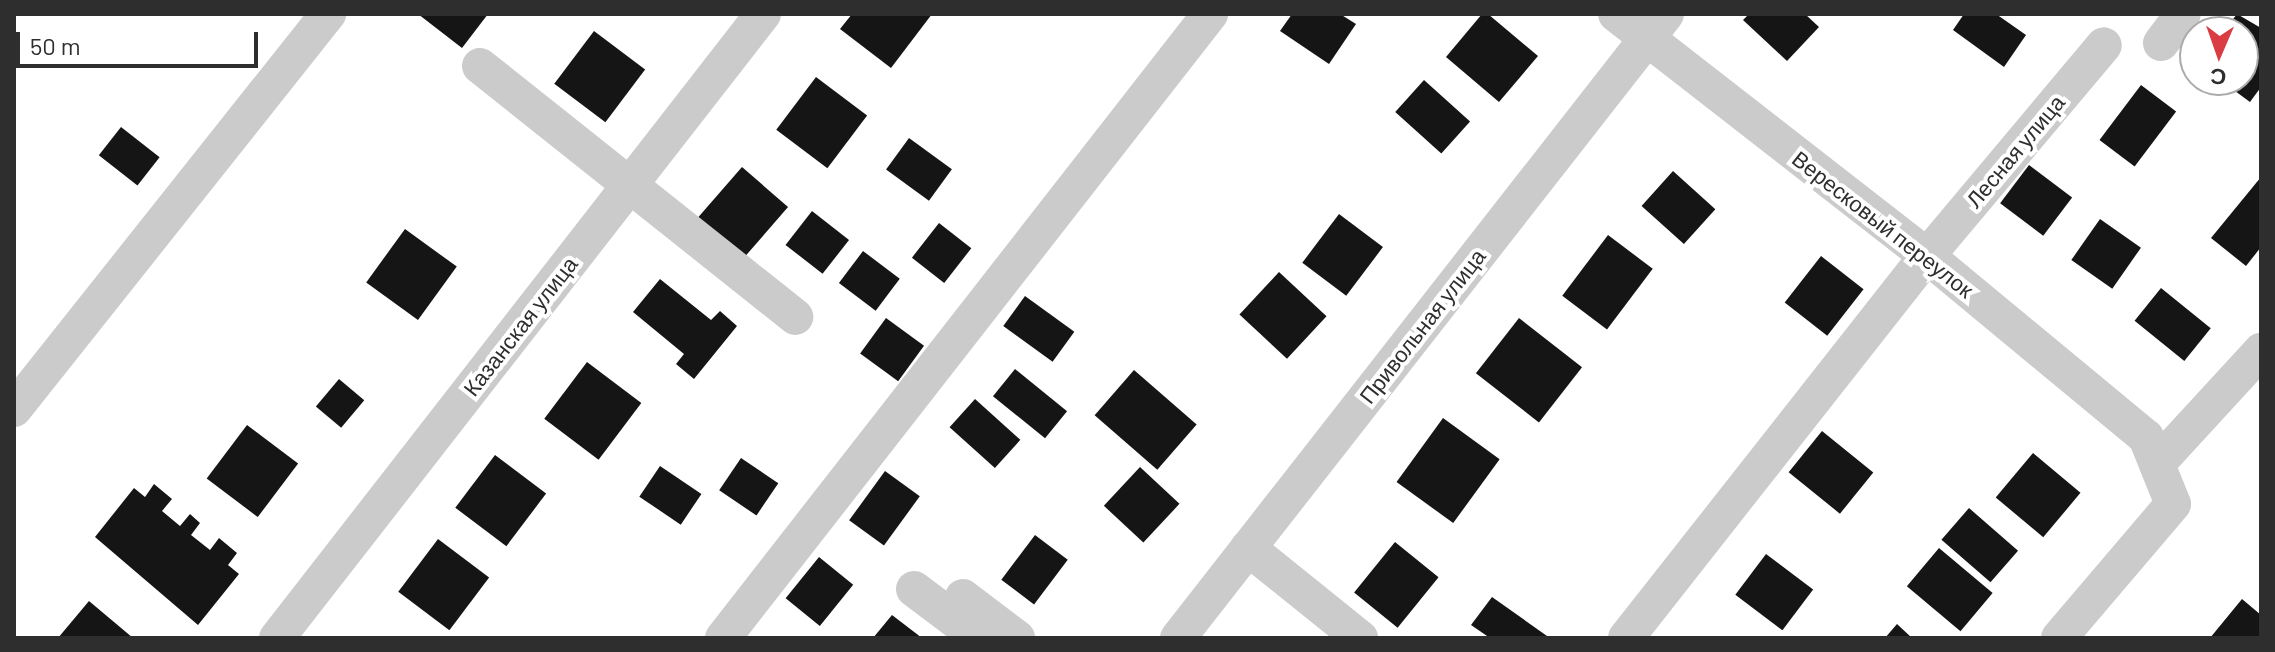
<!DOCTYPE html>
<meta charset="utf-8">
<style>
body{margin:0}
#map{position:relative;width:2275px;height:652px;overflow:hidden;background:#fff;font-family:Barlow,sans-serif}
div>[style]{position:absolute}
.building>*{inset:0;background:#151515;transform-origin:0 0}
.minor>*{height:36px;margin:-18px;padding:0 18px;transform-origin:18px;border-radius:18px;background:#cbcbcb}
span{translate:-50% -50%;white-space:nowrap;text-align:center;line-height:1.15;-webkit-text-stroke:8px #fff;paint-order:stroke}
.street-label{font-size:22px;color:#2e2e2e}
.frame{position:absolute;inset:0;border:16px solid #2e2e2e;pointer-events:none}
.north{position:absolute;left:2179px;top:16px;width:80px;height:80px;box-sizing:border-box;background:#fff;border:2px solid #ababab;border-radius:50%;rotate:182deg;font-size:22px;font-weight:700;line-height:32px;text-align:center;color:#2e2e2e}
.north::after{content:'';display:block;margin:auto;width:28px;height:36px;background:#d93c43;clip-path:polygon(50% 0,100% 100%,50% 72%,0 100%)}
.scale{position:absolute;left:16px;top:32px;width:242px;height:36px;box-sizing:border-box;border:4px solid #2e2e2e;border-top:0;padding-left:10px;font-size:24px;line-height:28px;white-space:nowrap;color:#2e2e2e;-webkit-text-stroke:6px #fff;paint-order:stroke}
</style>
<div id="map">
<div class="building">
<i style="clip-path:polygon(418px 14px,488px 14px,462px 48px)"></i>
<i style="clip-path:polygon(852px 14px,932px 14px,891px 68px,840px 29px)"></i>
<i style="clip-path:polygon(1292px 14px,1340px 14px,1356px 24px,1329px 64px,1280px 31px)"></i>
<i style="clip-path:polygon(1482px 14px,1488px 14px,1538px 56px,1499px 102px,1446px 57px)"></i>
<i style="clip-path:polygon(1749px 14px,1805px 14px,1819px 27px,1787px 61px,1743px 20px)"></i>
<i style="clip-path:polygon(1964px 14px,1996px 14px,2026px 35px,2004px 67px,1953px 30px)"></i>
<i style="clip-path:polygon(2237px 14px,2261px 28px,2261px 87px,2250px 102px,2220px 80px,2243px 80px,2243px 32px,2223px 32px)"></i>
<i style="left:594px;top:31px;width:64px;height:66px;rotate:37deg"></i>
<i style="left:816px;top:77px;width:64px;height:66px;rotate:37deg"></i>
<i style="left:1424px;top:80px;width:62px;height:43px;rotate:42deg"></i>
<i style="left:2141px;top:85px;width:44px;height:69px;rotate:37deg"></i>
<i style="left:121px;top:127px;width:49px;height:36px;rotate:38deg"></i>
<i style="left:909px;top:138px;width:53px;height:39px;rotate:36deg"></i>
<i style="left:2029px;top:165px;width:54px;height:48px;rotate:37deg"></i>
<i style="left:742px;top:167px;width:61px;height:75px;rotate:41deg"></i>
<i style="left:1673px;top:171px;width:57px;height:47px;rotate:42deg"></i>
<i style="clip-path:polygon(2261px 177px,2261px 247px,2246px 266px,2211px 238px)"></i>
<i style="left:812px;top:211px;width:47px;height:43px;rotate:38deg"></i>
<i style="left:1339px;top:214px;width:55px;height:61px;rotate:37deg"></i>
<i style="left:2100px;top:219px;width:50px;height:50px;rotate:35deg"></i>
<i style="left:939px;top:223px;width:41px;height:44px;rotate:38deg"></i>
<i style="left:405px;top:229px;width:64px;height:66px;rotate:36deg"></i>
<i style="left:1608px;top:235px;width:56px;height:76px;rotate:37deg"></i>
<i style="left:863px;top:251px;width:46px;height:40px;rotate:37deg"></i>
<i style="left:1821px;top:256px;width:54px;height:59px;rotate:38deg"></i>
<i style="left:1279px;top:272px;width:65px;height:58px;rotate:43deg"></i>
<i style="clip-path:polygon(660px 279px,711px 320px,720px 311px,737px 326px,694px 379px,676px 364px,684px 354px,633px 312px)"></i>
<i style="left:2161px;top:288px;width:64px;height:42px;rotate:39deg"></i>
<i style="left:1025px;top:296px;width:61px;height:37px;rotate:36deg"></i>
<i style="left:886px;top:318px;width:47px;height:44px;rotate:36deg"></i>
<i style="left:1519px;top:318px;width:80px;height:70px;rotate:38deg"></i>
<i style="left:587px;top:362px;width:68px;height:71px;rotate:37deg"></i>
<i style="left:1015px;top:369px;width:67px;height:35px;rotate:39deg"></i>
<i style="left:1134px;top:370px;width:83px;height:60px;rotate:41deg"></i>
<i style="left:339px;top:379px;width:33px;height:36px;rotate:40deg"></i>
<i style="left:975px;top:399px;width:61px;height:38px;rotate:42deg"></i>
<i style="left:1443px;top:418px;width:70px;height:79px;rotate:36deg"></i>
<i style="left:247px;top:425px;width:64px;height:67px;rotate:37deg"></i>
<i style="left:1822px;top:431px;width:66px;height:53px;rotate:39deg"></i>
<i style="left:2033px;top:453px;width:62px;height:58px;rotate:40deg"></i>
<i style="left:495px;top:455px;width:64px;height:66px;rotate:37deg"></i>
<i style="left:741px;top:458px;width:45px;height:39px;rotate:34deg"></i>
<i style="left:660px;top:466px;width:50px;height:37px;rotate:34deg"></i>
<i style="left:1140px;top:467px;width:54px;height:53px;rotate:43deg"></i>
<i style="left:885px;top:471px;width:43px;height:61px;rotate:36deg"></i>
<i style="clip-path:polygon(154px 484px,172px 499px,162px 511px,180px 526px,190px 514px,200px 523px,191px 535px,210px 550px,219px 538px,237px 553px,228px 565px,239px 574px,198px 625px,95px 537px,134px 488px,145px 497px)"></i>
<i style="left:1969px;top:508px;width:65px;height:42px;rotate:41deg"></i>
<i style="left:1035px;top:535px;width:41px;height:56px;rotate:37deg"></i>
<i style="left:438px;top:539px;width:64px;height:66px;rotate:37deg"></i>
<i style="left:1395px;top:542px;width:56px;height:65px;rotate:39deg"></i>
<i style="left:1939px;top:548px;width:70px;height:50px;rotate:40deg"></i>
<i style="left:1766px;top:554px;width:59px;height:51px;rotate:37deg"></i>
<i style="left:819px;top:557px;width:44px;height:53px;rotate:39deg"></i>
<i style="clip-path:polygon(1492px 597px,1547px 636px,1546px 638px,1490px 638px,1471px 625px)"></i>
<i style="clip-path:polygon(2242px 599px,2261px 615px,2261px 638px,2210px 638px)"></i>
<i style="clip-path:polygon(89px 601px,133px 638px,58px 638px)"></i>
<i style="clip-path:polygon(892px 615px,922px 638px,873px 638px)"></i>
<i style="clip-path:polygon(1897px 624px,1912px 638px,1885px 638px)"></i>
</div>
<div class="minor">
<i style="left:1616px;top:14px;width:394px;rotate:37.9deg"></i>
<i style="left:1927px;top:256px;width:284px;rotate:39.6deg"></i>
<i style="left:2146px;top:437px;width:72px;rotate:68.1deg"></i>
<i style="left:2173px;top:504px;width:176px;rotate:130.4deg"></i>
<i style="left:2161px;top:43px;width:36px;rotate:-53deg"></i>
<i style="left:480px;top:66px;width:403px;rotate:38.5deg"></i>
<i style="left:14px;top:409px;width:505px;rotate:-51.52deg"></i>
<i style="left:2157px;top:464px;width:154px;rotate:-47.4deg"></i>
<i style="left:1248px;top:548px;width:144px;rotate:38.8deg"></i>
<i style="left:914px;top:589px;width:81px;rotate:37deg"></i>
<i style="left:963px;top:597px;width:68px;rotate:37.2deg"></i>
<i style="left:277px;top:638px;width:791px;rotate:-52.09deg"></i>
<i style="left:723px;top:638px;width:792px;rotate:-52.03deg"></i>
<i style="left:1178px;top:638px;width:792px;rotate:-51.97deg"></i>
<i style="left:1626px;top:638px;width:486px;rotate:-51.8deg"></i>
<i style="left:1927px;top:256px;width:275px;rotate:-50deg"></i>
</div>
<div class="street-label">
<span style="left:2015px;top:151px;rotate:-50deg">Лесная улица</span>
<span style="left:1883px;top:224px;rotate:38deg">Вересковый переулок</span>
<span style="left:520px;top:326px;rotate:-52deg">Казанская улица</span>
<span style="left:1422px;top:326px;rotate:-52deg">Привольная улица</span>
</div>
<div class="frame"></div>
<div class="north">С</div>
<div class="scale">50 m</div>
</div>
